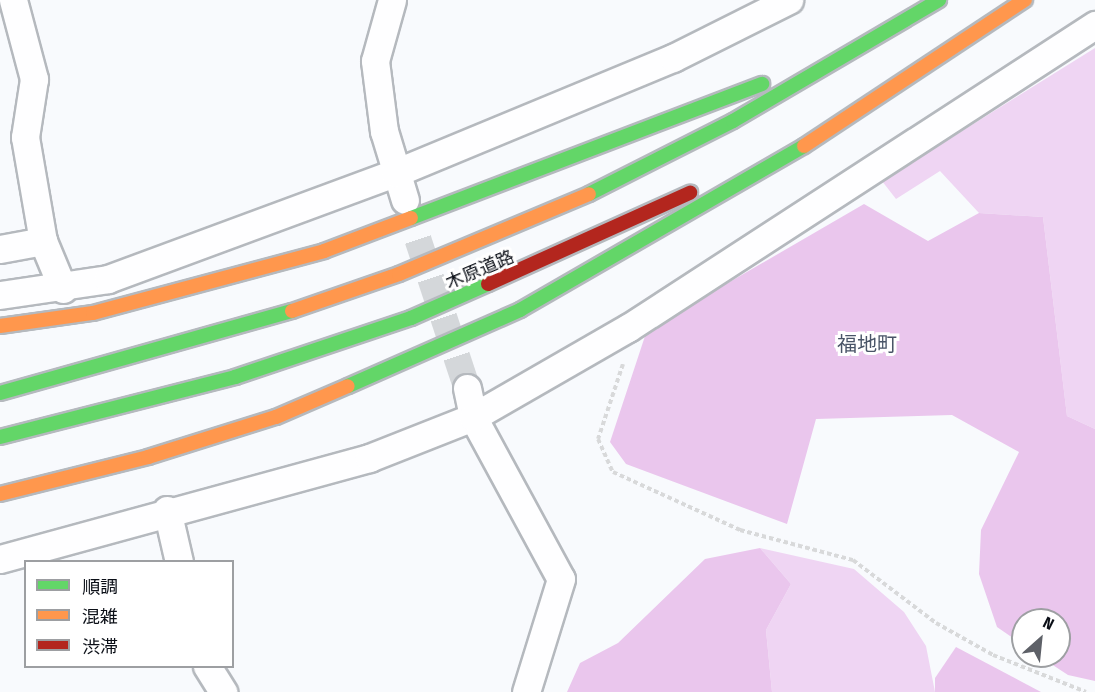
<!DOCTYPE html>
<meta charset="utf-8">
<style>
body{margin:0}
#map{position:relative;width:1095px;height:692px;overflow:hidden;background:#f8fafd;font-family:"Fira Sans Condensed","Noto Sans JP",sans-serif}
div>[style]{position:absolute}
.green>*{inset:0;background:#efd5f3}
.forest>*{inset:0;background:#eac6ed}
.street-tunnel>*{height:27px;margin-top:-13.5px;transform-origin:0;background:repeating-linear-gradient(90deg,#d4d7da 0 27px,transparent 0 41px)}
.path>*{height:4px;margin-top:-2px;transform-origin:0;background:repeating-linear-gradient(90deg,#d8d9da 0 4.5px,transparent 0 7.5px)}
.roads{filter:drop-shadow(2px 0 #b5b9be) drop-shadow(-2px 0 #b5b9be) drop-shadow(0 2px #b5b9be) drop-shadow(0 -2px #b5b9be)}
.street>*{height:27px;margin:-13.5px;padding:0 13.5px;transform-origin:13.5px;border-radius:13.5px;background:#fefeff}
.fast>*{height:14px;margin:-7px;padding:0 7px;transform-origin:7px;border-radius:7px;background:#63d668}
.slow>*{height:14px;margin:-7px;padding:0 7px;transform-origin:7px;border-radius:7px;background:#ff974d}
.jam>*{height:14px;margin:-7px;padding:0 7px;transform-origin:7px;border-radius:7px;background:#b3261e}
span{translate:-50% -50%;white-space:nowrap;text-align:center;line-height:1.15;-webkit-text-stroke:6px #fff;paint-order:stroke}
.street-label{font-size:18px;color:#0b0f17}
.neighbourhood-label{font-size:20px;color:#495467}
.legend{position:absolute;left:24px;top:560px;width:210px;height:108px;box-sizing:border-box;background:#fff;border:2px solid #9d9fa2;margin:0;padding:8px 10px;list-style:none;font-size:18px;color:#0b0f17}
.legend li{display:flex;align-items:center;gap:12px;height:30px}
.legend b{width:30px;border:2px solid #9d9fa2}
.north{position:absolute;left:1011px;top:608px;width:60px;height:60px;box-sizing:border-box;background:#fff;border:2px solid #9d9fa2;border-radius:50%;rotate:27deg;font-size:16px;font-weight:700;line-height:24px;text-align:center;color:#0b0f17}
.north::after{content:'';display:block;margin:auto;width:21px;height:27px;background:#5e6168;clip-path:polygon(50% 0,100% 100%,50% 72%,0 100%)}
</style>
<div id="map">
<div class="green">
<i style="clip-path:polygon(1095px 48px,1095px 429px,1067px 416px,1043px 217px,979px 213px,940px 171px,896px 199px,882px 181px)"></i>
<i style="clip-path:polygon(760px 548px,854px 569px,904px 612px,926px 646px,935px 692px,772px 692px,766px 630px,791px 584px)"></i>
</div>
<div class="forest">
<i style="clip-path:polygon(864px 204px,928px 241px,979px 213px,1043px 217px,1067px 416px,1095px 429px,1095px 681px,1068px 675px,1039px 656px,1059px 656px,1059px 620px,1023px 620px,1023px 645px,997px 627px,979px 574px,981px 530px,1019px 452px,952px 415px,816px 419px,787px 524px,626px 464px,610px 442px,647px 330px)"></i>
<i style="clip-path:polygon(760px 548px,791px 584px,766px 630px,772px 692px,567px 692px,580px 663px,618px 643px,705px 559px)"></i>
<i style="clip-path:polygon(956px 647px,1041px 692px,935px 692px,935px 678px)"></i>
</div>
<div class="street-tunnel">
<i style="left:405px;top:200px;width:198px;rotate:71.7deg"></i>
</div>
<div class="path">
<i style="left:623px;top:364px;width:79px;rotate:108.4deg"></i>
<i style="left:598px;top:439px;width:36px;rotate:66deg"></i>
<i style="left:613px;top:472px;width:140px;rotate:24.5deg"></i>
<i style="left:740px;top:530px;width:117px;rotate:14.9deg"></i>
<i style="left:853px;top:560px;width:104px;rotate:37.2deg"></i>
<i style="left:936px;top:623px;width:65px;rotate:29.3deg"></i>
<i style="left:993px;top:655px;width:100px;rotate:21.7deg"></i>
</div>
<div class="roads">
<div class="street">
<i style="left:13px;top:0;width:82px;rotate:75.1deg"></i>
<i style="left:34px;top:79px;width:59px;rotate:98.8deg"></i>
<i style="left:25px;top:137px;width:106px;rotate:80.2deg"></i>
<i style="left:392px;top:0;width:63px;rotate:105.6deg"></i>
<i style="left:375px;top:61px;width:71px;rotate:82.7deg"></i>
<i style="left:384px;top:131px;width:72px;rotate:73.1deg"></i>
<i style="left:0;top:249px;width:44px;rotate:-10.5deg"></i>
<i style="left:43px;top:241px;width:52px;rotate:67.4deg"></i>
<i style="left:0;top:295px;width:109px;rotate:-8.4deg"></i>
<i style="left:108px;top:279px;width:306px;rotate:-20.3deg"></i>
<i style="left:395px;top:173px;width:301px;rotate:-22.5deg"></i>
<i style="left:673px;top:58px;width:130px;rotate:-26.6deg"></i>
<i style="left:467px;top:388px;width:30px;rotate:78deg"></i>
<i style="left:473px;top:417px;width:184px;rotate:61.5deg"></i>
<i style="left:561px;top:579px;width:118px;rotate:107.2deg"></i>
<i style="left:167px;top:510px;width:53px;rotate:77deg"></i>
<i style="left:0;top:559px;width:383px;rotate:-15.3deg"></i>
<i style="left:369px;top:458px;width:112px;rotate:-21.5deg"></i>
<i style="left:473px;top:417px;width:179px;rotate:-29.9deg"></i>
<i style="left:628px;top:328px;width:557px;rotate:-32.98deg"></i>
<i style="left:207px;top:666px;width:31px;rotate:58deg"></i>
</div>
<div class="fast">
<i style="left:589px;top:194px;width:161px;rotate:-26.9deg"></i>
<i style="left:733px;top:121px;width:239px;rotate:-30.4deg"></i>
<i style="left:411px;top:218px;width:376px;rotate:-20.9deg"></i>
<i style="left:348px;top:386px;width:188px;rotate:-23.8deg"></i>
<i style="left:520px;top:310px;width:328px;rotate:-30deg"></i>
<i style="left:0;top:393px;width:303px;rotate:-15.7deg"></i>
<i style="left:0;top:437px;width:243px;rotate:-14.3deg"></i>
<i style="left:235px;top:377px;width:186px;rotate:-18.5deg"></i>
<i style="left:411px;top:318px;width:84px;rotate:-23.8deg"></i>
</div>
<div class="slow">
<i style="left:804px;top:146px;width:265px;rotate:-33.5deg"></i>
<i style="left:292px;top:311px;width:113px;rotate:-19.1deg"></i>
<i style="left:399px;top:274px;width:206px;rotate:-22.8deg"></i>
<i style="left:0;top:326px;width:94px;rotate:-8deg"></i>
<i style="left:93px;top:313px;width:239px;rotate:-15deg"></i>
<i style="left:324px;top:251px;width:93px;rotate:-20.8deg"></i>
<i style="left:0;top:494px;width:153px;rotate:-14deg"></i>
<i style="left:148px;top:457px;width:134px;rotate:-17.4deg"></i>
<i style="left:276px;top:417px;width:78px;rotate:-23.3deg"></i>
</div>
<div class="jam">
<i style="left:488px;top:284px;width:222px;rotate:-24.3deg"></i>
</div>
</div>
<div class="street-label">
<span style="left:480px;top:270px;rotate:-23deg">木原道路</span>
</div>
<div class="neighbourhood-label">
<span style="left:867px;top:344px">福地町</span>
</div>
<ul class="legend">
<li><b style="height:8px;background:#63d668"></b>順調</li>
<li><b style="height:8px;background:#ff974d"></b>混雑</li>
<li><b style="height:8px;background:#b3261e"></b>渋滞</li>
</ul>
<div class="north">N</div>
</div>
